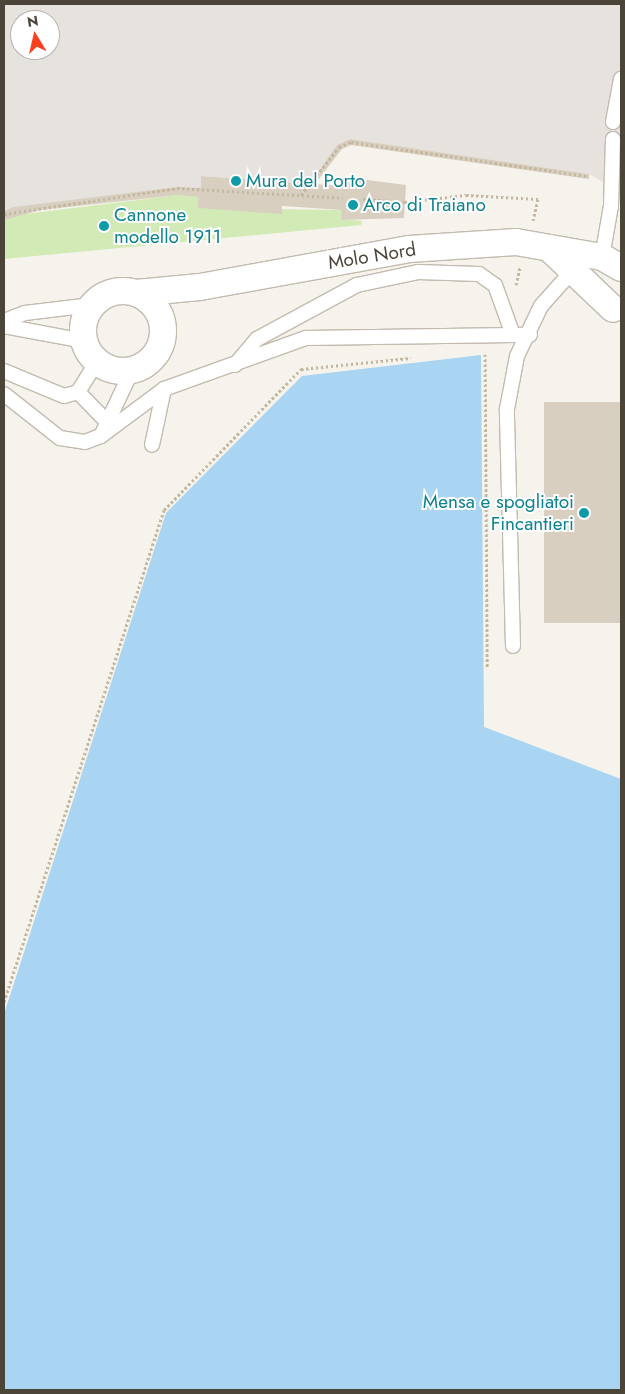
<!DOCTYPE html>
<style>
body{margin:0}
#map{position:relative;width:625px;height:1394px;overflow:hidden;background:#f6f3ec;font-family:Jost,sans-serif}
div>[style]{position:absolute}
.industrial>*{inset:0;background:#e6e2dd}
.green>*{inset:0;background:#d2eab5}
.water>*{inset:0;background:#a9d4f2}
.building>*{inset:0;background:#d8cfc1;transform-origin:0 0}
.path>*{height:3px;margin-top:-1.5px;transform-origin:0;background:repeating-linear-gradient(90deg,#c4b79f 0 2.5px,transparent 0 5px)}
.roads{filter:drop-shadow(1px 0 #c2bbae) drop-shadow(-1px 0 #c2bbae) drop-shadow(0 1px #c2bbae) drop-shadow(0 -1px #c2bbae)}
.service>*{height:14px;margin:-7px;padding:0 7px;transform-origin:7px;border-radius:7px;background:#fff}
.minor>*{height:26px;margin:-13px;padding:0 13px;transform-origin:13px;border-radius:13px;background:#fff}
.minor>.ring{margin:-13px;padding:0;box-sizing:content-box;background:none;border:26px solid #fff;border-radius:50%}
.dots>*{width:14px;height:14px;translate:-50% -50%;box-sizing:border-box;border:2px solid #fff;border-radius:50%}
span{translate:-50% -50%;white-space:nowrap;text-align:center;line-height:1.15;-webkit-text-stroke:4px #fff;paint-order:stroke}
.culture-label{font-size:19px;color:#0d838f}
.left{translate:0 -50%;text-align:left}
.right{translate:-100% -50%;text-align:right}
.street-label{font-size:19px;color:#4b4439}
.frame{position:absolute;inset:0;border:5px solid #4b4439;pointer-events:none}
.north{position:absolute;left:10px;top:10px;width:50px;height:50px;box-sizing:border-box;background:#fff;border:1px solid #b7b4b0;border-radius:50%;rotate:351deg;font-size:14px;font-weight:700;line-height:20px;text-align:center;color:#4b4439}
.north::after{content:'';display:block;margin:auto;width:18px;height:22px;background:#fc3f1d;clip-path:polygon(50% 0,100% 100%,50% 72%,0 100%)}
</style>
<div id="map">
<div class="industrial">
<i style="clip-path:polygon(evenodd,4px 4px,621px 4px,621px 192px,589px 174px,350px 139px,337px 145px,310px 184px,201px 176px,201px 188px,177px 187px,4px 211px,4px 4px,20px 20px,50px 20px,50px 50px,20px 50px,20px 20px)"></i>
</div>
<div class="green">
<i style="clip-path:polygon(178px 195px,198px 197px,198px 208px,342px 210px,342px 219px,362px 221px,361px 225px,4px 259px,4px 220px,17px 215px)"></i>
</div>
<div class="water">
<i style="clip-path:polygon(481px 355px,484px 727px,621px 779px,621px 1390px,4px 1390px,4px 1014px,166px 513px,302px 376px)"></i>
</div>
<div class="building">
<i style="clip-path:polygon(350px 139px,589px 174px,589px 179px,351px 145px,342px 149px,315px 184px,344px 186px,344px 177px,406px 185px,404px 218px,341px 220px,342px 210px,282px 206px,282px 214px,198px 208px,198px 197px,178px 195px,41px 210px,4px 220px,4px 211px,14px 207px,177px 187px,201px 188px,201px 176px,310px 184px,337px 145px)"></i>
<i style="left:621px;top:402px;width:221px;height:77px;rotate:90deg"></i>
</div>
<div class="path">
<i style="left:301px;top:195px;width:61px;rotate:-51.6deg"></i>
<i style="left:339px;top:147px;width:13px;rotate:-23deg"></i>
<i style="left:351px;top:142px;width:238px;rotate:8.2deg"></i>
<i style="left:363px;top:199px;width:42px;rotate:4.1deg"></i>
<i style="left:405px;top:202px;width:61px;rotate:-6.5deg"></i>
<i style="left:466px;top:195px;width:72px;rotate:3.2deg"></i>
<i style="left:538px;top:199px;width:22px;rotate:103deg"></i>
<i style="left:4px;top:214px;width:175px;rotate:-8.5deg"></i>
<i style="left:177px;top:188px;width:166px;rotate:3.4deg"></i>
<i style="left:516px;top:285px;width:18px;rotate:-77deg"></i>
<i style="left:98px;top:287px;width:16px;rotate:-11deg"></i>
<i style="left:485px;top:354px;width:314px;rotate:89.6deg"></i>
<i style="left:4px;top:1002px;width:517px;rotate:-71.99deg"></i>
<i style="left:164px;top:510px;width:197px;rotate:-45.8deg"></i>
<i style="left:301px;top:369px;width:110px;rotate:-5.8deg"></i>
</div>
<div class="roads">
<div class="service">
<i style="left:613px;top:122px;width:44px;rotate:-79.5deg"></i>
<i style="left:602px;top:257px;width:52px;rotate:-80deg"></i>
<i style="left:611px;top:206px;width:67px;rotate:-88.3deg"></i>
<i style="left:4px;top:321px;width:22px;rotate:-21deg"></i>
<i style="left:25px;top:313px;width:67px;rotate:-6.8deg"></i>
<i style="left:4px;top:326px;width:81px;rotate:10.6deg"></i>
<i style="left:235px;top:365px;width:34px;rotate:-50deg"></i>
<i style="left:257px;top:339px;width:114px;rotate:-28.4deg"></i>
<i style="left:357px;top:285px;width:62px;rotate:-12deg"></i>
<i style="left:418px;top:272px;width:61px;rotate:1.9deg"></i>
<i style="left:479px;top:274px;width:19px;rotate:35deg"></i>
<i style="left:495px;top:285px;width:53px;rotate:70.2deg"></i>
<i style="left:4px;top:371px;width:65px;rotate:22.6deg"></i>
<i style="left:64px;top:396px;width:15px;rotate:-16deg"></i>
<i style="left:78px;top:392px;width:36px;rotate:-58deg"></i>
<i style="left:164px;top:389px;width:151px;rotate:-19.8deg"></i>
<i style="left:306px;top:338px;width:224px;rotate:-0.8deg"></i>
<i style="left:78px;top:392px;width:49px;rotate:45.8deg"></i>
<i style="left:4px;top:394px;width:71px;rotate:38.2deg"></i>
<i style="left:60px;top:438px;width:25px;rotate:9deg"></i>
<i style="left:85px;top:442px;width:17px;rotate:-21deg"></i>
<i style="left:101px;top:436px;width:79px;rotate:-36.7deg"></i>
<i style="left:164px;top:389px;width:57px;rotate:102.1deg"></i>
<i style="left:101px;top:436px;width:73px;rotate:-64.8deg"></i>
<i style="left:513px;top:646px;width:237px;rotate:-91.5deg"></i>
<i style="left:507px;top:409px;width:54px;rotate:-79.3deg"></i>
<i style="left:517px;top:356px;width:55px;rotate:-64.4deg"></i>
<i style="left:541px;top:306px;width:50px;rotate:-48.3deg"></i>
</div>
<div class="minor">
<i style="left:549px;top:248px;width:88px;rotate:43.6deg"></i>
<i class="ring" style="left:83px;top:291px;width:54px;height:54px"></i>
<i style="left:136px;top:293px;width:64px;rotate:-5.4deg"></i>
<i style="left:200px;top:287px;width:212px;rotate:-10.3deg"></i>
<i style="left:409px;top:249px;width:107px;rotate:-3.7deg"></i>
<i style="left:516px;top:242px;width:87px;rotate:9.9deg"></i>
<i style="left:602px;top:257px;width:22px;rotate:30deg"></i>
</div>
</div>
<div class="dots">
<i style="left:236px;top:181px;background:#0f9aa8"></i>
<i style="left:353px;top:205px;background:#0f9aa8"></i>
<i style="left:104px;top:226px;background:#0f9aa8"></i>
<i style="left:584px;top:513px;background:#0f9aa8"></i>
</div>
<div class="culture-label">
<span class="left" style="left:246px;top:181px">Mura del Porto</span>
<span class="left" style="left:363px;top:205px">Arco di Traiano</span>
<span class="left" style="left:114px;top:226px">Cannone<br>modello 1911</span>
<span class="right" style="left:574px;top:513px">Mensa e spogliatoi<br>Fincantieri</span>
</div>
<div class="street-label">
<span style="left:372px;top:256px;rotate:-9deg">Molo Nord</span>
</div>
<div class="frame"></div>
<div class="north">N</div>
</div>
